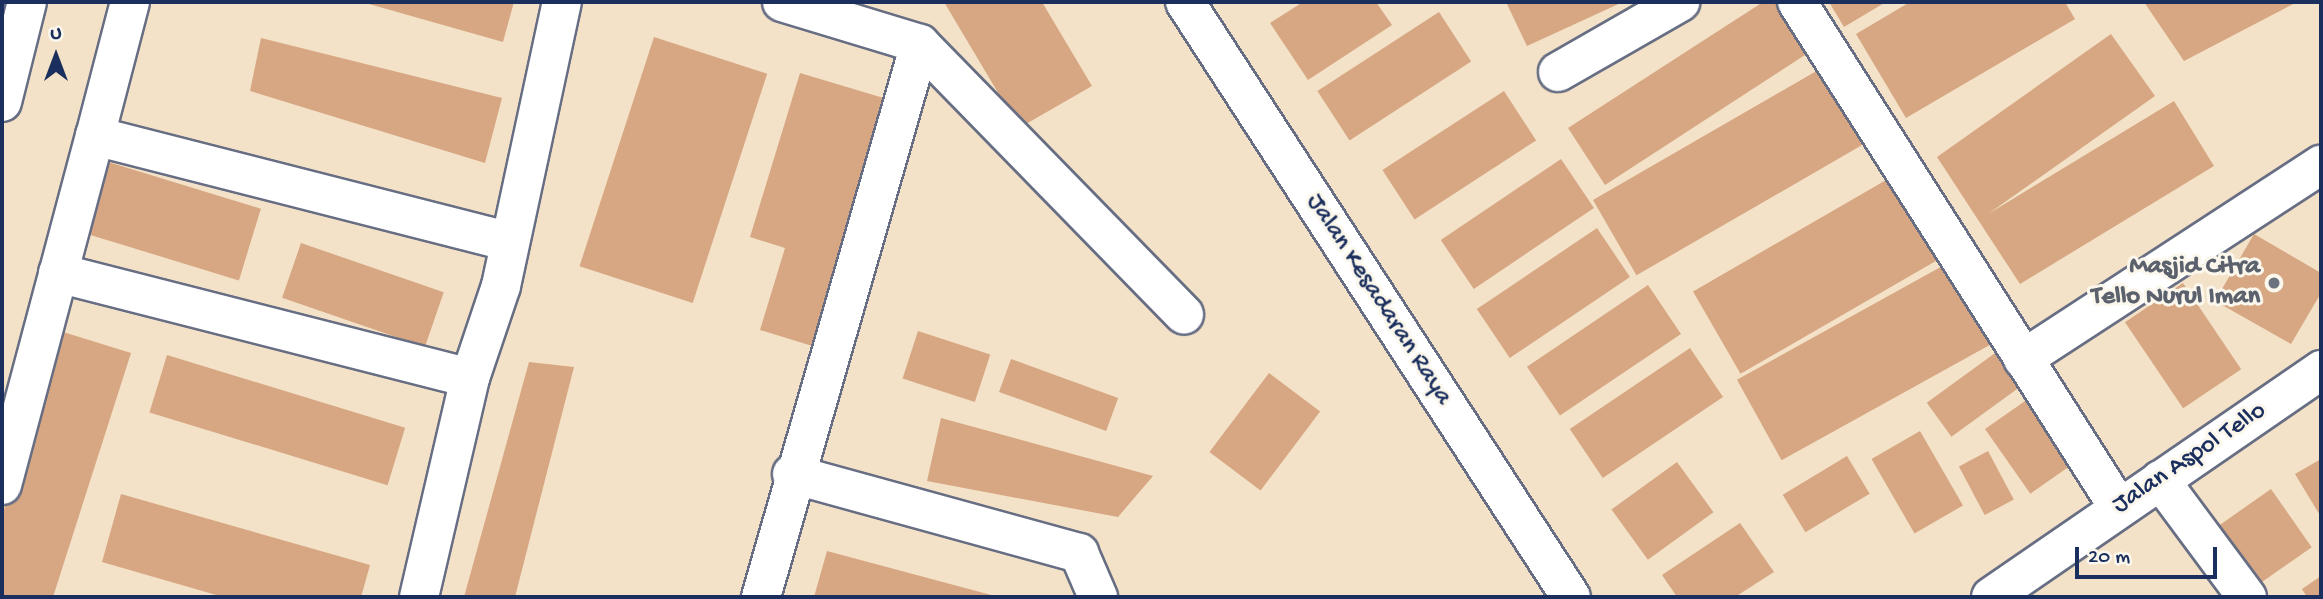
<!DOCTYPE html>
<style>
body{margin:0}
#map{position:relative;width:2323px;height:599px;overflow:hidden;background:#f4e2c8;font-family:"Gochi Hand",sans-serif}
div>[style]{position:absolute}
.building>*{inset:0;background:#d6a782;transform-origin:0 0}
.roads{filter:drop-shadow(2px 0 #676e83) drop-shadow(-2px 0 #676e83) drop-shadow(0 2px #676e83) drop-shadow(0 -2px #676e83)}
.minor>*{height:38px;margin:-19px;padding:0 19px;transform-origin:19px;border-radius:19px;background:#fff}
.dots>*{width:19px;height:19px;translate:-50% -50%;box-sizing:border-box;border:4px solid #fbf7ec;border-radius:50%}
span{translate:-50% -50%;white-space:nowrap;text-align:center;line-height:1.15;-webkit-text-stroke:6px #fbf7ec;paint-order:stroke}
.worship-label{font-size:26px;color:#5b616d;font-weight:700}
.right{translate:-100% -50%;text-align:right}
.street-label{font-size:26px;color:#1b2f5e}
.frame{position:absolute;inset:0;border:4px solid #1b2f5e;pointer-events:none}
.north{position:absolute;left:21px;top:21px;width:70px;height:70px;-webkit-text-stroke:5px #fbf7ec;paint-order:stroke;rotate:0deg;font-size:19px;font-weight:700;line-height:28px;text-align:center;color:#1b2f5e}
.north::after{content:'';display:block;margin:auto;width:24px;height:32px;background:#1b2f5e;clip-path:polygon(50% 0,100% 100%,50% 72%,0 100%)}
.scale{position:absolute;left:2075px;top:547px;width:142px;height:32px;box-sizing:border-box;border:4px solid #1b2f5e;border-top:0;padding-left:9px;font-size:21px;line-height:24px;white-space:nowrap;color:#1b2f5e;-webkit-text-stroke:5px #fbf7ec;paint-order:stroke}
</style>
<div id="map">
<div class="building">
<i style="clip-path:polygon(362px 2px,514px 2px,503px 42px)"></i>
<i style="clip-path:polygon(944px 2px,1042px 2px,1092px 86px,1019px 128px)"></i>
<i style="clip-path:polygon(1303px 2px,1376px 2px,1392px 25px,1308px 80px,1270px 23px)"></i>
<i style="clip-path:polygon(1506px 2px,1623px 2px,1527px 46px)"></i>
<i style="clip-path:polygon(1763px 2px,1794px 2px,1822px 44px,1605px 185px,1568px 128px)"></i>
<i style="clip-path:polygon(1829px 2px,1886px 2px,1844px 27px)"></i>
<i style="clip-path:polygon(1910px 2px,2065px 2px,2075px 19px,1906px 118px,1856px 34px)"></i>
<i style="clip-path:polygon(2144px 2px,2297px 2px,2184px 61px)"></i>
<i style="left:1439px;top:12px;width:59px;height:145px;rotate:57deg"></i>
<i style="clip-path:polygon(2111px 34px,2155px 96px,1988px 214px,2174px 101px,2214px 166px,2020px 284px,1937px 157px)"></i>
<i style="left:654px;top:37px;width:119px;height:241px;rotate:18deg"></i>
<i style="clip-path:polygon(261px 38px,502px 98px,485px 163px,250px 91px)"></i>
<i style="left:1832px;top:62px;width:87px;height:276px;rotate:60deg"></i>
<i style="clip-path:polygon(800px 73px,897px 102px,822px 349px,760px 330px,785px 248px,750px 237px)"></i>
<i style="left:1504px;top:91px;width:59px;height:145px;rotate:57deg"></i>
<i style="left:1561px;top:159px;width:59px;height:145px;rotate:56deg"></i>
<i style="left:105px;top:161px;width:163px;height:75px;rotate:17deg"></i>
<i style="left:1900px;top:172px;width:95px;height:239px;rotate:60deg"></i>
<i style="left:1597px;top:228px;width:59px;height:145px;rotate:56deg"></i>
<i style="clip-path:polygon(2254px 234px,2321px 273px,2321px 293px,2291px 344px,2215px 301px)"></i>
<i style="left:301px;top:243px;width:151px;height:58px;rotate:19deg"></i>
<i style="left:1946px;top:264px;width:92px;height:239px;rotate:61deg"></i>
<i style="left:2183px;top:283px;width:104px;height:70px;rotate:56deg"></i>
<i style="left:1648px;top:285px;width:59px;height:146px;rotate:56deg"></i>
<i style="clip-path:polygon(60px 331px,131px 353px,53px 597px,2px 597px,2px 516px)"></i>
<i style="left:918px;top:331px;width:76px;height:50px;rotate:18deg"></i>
<i style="left:1690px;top:348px;width:59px;height:145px;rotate:56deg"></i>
<i style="left:2002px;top:348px;width:42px;height:93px;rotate:54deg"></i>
<i style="left:167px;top:355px;width:249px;height:60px;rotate:17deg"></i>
<i style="left:1011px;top:359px;width:114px;height:35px;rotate:20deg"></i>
<i style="clip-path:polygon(529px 362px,574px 367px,515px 597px,464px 597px)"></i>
<i style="left:1269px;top:373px;width:64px;height:99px;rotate:37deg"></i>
<i style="left:2035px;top:394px;width:79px;height:61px;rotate:55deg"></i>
<i style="clip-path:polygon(941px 418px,1153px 476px,1118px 517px,927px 481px)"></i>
<i style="left:1920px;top:431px;width:86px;height:56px;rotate:60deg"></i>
<i style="left:1988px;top:451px;width:55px;height:33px;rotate:62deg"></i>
<i style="left:1847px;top:456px;width:44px;height:75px;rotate:59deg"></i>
<i style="clip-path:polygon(2321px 459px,2321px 517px,2295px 474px)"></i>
<i style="left:1677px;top:462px;width:62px;height:81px;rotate:54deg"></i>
<i style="left:2271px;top:489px;width:71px;height:63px;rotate:55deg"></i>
<i style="clip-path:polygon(121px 494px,370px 565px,361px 597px,223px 597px,102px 562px)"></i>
<i style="clip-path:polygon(1740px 523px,1774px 572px,1735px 597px,1677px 597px,1662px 575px)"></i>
<i style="clip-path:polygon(827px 551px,995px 596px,995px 597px,814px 597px)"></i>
<i style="clip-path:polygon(2321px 576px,2321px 597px,2307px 597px,2302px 589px)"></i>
</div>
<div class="roads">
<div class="minor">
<i style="left:130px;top:2px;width:138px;rotate:104.6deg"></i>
<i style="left:95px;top:136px;width:428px;rotate:14.3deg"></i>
<i style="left:782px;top:2px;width:144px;rotate:16.9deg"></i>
<i style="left:920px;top:44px;width:378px;rotate:45.7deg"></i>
<i style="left:1185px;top:2px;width:709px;rotate:57.03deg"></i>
<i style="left:1797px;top:2px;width:600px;rotate:57.53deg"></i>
<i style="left:1558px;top:72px;width:141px;rotate:-29.8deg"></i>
<i style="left:2px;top:102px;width:103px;rotate:-76deg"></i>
<i style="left:58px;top:273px;width:425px;rotate:14.3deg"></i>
<i style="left:2023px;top:359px;width:356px;rotate:-33.1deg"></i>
<i style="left:792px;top:474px;width:298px;rotate:15.4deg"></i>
<i style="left:1079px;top:553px;width:48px;rotate:66.6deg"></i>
<i style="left:2160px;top:480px;width:146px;rotate:53.4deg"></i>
<i style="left:2px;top:485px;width:361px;rotate:-75.1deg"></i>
<i style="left:419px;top:597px;width:225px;rotate:-76.9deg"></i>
<i style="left:470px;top:378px;width:97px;rotate:-71.4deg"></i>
<i style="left:501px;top:286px;width:290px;rotate:-77.9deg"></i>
<i style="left:761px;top:597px;width:575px;rotate:-73.96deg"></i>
<i style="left:1991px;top:597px;width:401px;rotate:-34.5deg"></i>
</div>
</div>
<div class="dots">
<i style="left:2274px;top:283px;background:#6b7280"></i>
</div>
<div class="worship-label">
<span class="right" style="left:2260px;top:283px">Masjid Citra<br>Tello Nurul Iman</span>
</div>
<div class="street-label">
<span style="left:1378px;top:300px;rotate:57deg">Jalan Kesadaran Raya</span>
<span style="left:2190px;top:459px;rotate:-34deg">Jalan Aspol Tello</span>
</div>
<div class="frame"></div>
<div class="north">U</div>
<div class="scale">20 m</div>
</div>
